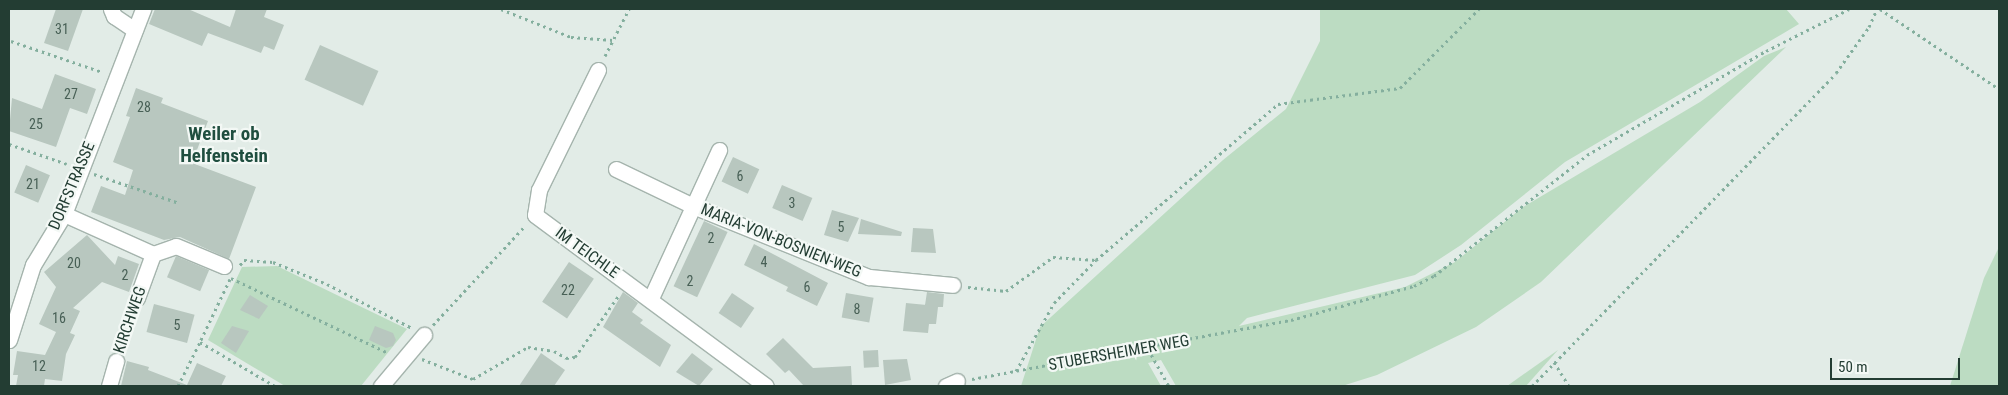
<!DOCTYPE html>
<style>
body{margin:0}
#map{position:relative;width:2008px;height:395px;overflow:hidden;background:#e2ece7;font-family:"Roboto Condensed",sans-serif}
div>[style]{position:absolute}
.green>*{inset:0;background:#bcdcc2}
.building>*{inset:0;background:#b8c7bf;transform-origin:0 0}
.path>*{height:3px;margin-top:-1.5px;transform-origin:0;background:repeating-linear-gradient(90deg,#84af9e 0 2.5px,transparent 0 6.5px)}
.roads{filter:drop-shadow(1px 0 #a5b4ad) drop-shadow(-1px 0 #a5b4ad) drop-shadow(0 1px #a5b4ad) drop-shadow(0 -1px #a5b4ad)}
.minor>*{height:15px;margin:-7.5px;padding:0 7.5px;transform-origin:7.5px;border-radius:7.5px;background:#fff}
span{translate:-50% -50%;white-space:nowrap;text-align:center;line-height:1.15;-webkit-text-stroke:4.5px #f3f8f5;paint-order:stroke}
.number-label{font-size:14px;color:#486056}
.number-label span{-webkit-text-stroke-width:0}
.street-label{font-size:16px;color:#233d33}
.quarter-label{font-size:19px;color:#1f4e3f;font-weight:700}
.frame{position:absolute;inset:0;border:10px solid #233d33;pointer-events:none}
.scale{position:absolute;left:1830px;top:358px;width:130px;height:22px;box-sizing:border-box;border:2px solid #233d33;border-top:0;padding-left:6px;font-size:15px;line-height:18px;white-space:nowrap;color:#233d33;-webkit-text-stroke:4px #f3f8f5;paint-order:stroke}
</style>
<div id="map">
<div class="green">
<i style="clip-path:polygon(1320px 9px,1786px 9px,1799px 24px,1565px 162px,1461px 245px,1415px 275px,1247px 318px,1239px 326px,1405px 287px,1455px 262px,1523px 207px,1700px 102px,1764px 56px,1786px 47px,1541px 282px,1476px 327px,1377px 375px,1342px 386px,1176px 386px,1161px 360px,1148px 363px,1161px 386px,1021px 386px,1040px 327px,1223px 160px,1286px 109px,1320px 41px)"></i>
<i style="clip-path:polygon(1999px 247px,1999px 386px,1950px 386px,1984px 278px)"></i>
<i style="clip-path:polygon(277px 266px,407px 329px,361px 386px,285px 386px,208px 340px,242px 267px)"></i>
<i style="clip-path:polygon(1558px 350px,1526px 386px,1507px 386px)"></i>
</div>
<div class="building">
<i style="clip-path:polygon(56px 9px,83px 9px,68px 51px,44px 43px)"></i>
<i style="clip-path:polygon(155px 9px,188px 9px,230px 27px,236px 9px,267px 9px,264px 17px,284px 25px,274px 50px,264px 46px,261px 53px,208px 33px,202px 46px,149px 24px)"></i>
<i style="left:320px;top:45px;width:64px;height:38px;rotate:24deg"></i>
<i style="clip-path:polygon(55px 74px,96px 89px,87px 114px,70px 108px,56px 147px,9px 131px,12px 98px,42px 109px)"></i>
<i style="clip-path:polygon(136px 88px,163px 98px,161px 103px,208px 121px,192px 163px,256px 187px,229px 259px,180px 237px,164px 240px,91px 212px,101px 186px,125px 195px,133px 170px,113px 162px,130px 117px,126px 116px)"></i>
<i style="left:733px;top:157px;width:29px;height:27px;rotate:25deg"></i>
<i style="left:26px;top:165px;width:26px;height:30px;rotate:23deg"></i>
<i style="left:782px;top:185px;width:33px;height:25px;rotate:23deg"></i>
<i style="clip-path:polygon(832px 210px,859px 218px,848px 242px,824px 235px)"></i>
<i style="clip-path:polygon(861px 219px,902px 232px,901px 236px,858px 234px)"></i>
<i style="left:704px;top:221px;width:26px;height:72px;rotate:25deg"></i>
<i style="clip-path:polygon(913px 228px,933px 229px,936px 253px,911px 252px)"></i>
<i style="clip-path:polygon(87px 235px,115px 265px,118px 256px,139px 264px,129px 292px,102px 282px,73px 308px,80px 311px,70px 333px,75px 335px,66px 354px,62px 381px,45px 379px,44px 386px,16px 386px,18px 375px,13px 375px,17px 351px,45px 355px,56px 332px,39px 324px,56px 287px,44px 272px)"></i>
<i style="clip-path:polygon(754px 244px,828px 283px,817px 306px,786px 291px,788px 287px,744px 265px)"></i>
<i style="left:176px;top:256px;width:36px;height:23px;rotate:23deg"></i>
<i style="left:569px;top:262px;width:30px;height:48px;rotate:34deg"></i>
<i style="clip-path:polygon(623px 292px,638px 303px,632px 312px,643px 320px,640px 323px,671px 345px,660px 367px,603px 327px)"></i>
<i style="clip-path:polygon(927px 292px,944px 294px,943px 307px,938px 307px,936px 324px,929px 324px,928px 333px,903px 331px,906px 303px,937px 306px,925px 305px)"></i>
<i style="left:732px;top:293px;width:27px;height:24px;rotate:34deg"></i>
<i style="left:846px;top:293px;width:28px;height:25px;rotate:10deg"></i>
<i style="clip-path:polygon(250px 295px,268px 306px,259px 319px,240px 310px)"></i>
<i style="left:154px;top:304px;width:42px;height:29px;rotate:15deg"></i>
<i style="clip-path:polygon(232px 326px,249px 331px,236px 353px,221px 343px)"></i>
<i style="clip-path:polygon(375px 326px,393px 333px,396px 340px,393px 346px,386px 348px,369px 340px)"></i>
<i style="clip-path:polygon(783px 338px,813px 368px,851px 366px,852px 386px,804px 386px,789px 370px,785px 373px,766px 354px)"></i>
<i style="left:878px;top:350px;width:17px;height:15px;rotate:87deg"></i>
<i style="clip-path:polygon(541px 353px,565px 370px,554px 386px,519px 386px)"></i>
<i style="clip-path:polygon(692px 353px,713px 369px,699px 386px,676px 372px)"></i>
<i style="clip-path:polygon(907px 359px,911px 380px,885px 385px,883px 360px)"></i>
<i style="clip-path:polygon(127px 361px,149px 367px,148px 370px,187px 385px,197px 363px,226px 376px,221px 386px,121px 386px)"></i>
</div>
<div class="path">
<i style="left:501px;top:9px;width:75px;rotate:21.8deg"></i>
<i style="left:571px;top:37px;width:42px;rotate:4.1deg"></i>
<i style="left:1880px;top:9px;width:143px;rotate:33.9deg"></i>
<i style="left:11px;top:41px;width:96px;rotate:18.8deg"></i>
<i style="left:605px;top:56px;width:53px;rotate:-62.9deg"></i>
<i style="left:9px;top:144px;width:61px;rotate:19deg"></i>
<i style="left:94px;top:174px;width:90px;rotate:18.8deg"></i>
<i style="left:240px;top:265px;width:6px;rotate:-51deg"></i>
<i style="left:244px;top:260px;width:29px;rotate:4deg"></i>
<i style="left:273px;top:262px;width:58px;rotate:22.2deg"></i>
<i style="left:327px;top:284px;width:96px;rotate:27.4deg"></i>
<i style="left:231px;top:278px;width:174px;rotate:25.5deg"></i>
<i style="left:230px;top:279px;width:70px;rotate:115.5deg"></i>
<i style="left:200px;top:342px;width:87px;rotate:30.4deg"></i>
<i style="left:968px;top:287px;width:38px;rotate:6deg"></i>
<i style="left:1006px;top:291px;width:58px;rotate:-35.9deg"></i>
<i style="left:1053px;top:257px;width:43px;rotate:4deg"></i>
<i style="left:433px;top:325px;width:134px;rotate:-47.1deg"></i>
<i style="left:120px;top:347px;width:37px;rotate:-71deg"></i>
<i style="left:1148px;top:349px;width:43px;rotate:60.4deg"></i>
<i style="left:422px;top:359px;width:55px;rotate:21.4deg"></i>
<i style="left:473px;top:379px;width:64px;rotate:-30.2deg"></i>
<i style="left:528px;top:347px;width:26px;rotate:9deg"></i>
<i style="left:554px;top:351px;width:14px;rotate:30deg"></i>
<i style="left:566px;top:358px;width:9px;rotate:-6deg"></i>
<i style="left:575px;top:357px;width:76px;rotate:-54.6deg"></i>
<i style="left:1554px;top:362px;width:28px;rotate:58deg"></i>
<i style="left:1016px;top:371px;width:78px;rotate:-60.8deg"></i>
<i style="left:1054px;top:303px;width:60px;rotate:-45.7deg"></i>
<i style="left:1096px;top:260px;width:240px;rotate:-40.6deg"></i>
<i style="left:1278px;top:104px;width:123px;rotate:-7.5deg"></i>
<i style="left:1400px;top:88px;width:112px;rotate:-45deg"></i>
<i style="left:972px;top:379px;width:324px;rotate:-10.5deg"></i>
<i style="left:1291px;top:320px;width:128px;rotate:-15.5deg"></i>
<i style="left:1414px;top:286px;width:22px;rotate:-27deg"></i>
<i style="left:1434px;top:276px;width:195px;rotate:-38.3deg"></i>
<i style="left:1587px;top:155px;width:207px;rotate:-30.2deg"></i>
<i style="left:1766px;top:51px;width:93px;rotate:-26.8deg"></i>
<i style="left:178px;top:386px;width:49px;rotate:-63.4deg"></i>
<i style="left:1532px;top:386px;width:436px;rotate:-45.8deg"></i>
<i style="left:1836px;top:73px;width:57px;rotate:-54.3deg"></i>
<i style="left:1869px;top:27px;width:20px;rotate:-66deg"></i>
</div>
<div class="roads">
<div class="minor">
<i style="left:111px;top:9px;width:8px;rotate:67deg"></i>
<i style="left:114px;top:16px;width:25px;rotate:34deg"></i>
<i style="left:598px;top:70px;width:134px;rotate:116.2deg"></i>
<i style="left:539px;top:190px;width:25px;rotate:99deg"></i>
<i style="left:535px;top:215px;width:287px;rotate:36.5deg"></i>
<i style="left:616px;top:169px;width:85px;rotate:25.7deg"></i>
<i style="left:693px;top:206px;width:190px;rotate:22deg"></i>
<i style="left:869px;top:277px;width:84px;rotate:5.4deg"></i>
<i style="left:64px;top:214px;width:98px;rotate:24.2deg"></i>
<i style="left:153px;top:254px;width:24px;rotate:-19deg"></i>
<i style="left:176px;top:246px;width:52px;rotate:22.6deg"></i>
<i style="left:137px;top:298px;width:47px;rotate:-70deg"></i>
<i style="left:651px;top:298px;width:163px;rotate:-65.3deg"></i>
<i style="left:9px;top:340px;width:79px;rotate:-72.3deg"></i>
<i style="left:33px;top:265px;width:60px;rotate:-58.7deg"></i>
<i style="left:64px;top:214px;width:220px;rotate:-68.9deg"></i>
<i style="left:109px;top:386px;width:26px;rotate:-74deg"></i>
<i style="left:381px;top:386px;width:67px;rotate:-49.9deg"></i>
<i style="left:946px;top:386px;width:12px;rotate:-24deg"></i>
</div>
</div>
<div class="number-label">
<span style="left:62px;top:29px">31</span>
<span style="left:71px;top:94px">27</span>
<span style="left:144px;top:107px">28</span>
<span style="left:36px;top:124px">25</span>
<span style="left:740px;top:176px">6</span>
<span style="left:33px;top:184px">21</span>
<span style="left:792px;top:203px">3</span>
<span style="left:841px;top:227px">5</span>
<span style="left:711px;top:238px">2</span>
<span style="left:764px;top:262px">4</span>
<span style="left:74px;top:263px">20</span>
<span style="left:125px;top:275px">2</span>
<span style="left:690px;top:281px">2</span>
<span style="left:807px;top:287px">6</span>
<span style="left:568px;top:290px">22</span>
<span style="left:857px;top:309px">8</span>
<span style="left:59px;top:318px">16</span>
<span style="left:177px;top:325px">5</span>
<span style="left:39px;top:366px">12</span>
</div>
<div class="street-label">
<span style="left:72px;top:186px;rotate:-67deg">DORFSTRASSE</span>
<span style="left:781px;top:241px;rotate:22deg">MARIA-VON-BOSNIEN-WEG</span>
<span style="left:587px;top:253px;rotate:36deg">IM TEICHLE</span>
<span style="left:130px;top:320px;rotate:-71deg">KIRCHWEG</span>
<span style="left:1119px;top:353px;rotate:-10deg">STUBERSHEIMER WEG</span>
</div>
<div class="quarter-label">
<span style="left:224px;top:145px">Weiler ob<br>Helfenstein</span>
</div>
<div class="frame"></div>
<div class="scale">50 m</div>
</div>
